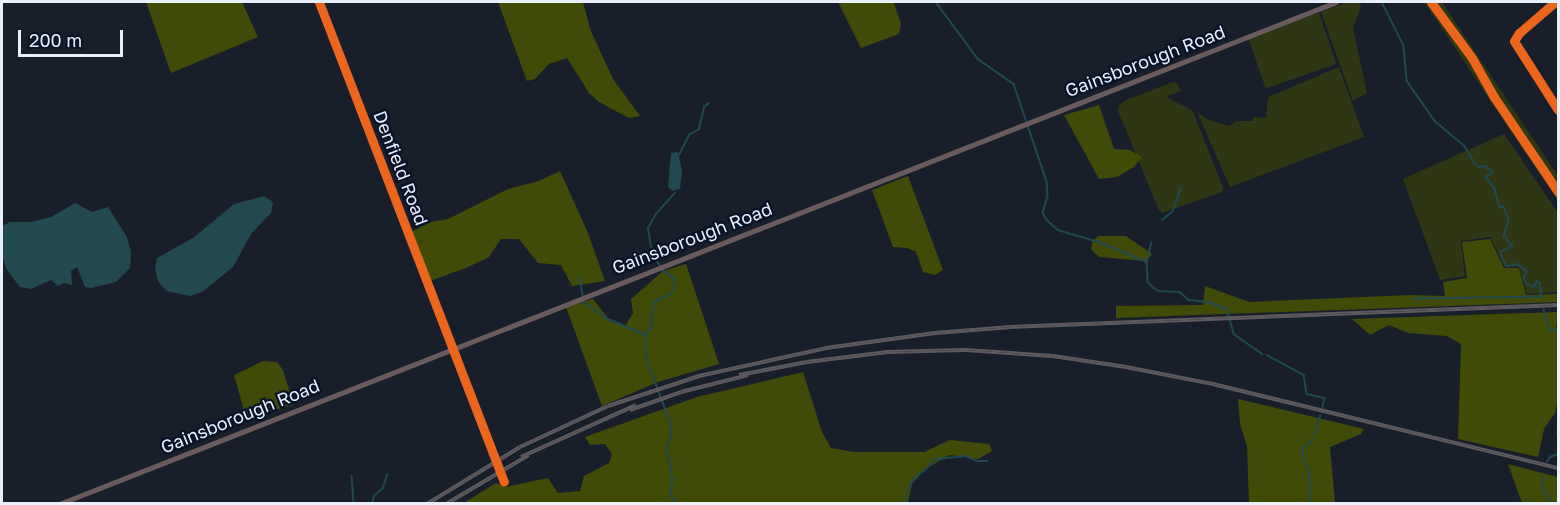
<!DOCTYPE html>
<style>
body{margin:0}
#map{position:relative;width:1560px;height:505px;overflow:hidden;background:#191f2a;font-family:"Golos Text",sans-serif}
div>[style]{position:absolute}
.green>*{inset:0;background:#2e3613;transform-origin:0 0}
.forest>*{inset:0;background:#3f4b07}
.water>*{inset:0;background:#21494f}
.stream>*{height:1.5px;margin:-0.75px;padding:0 0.75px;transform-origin:0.75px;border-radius:0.75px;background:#21494f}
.minor>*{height:4px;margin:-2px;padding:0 2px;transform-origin:2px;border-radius:2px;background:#5b5053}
.tertiary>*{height:4.5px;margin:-2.25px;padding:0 2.25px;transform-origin:2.25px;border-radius:2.25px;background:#5b5053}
.secondary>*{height:5px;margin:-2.5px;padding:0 2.5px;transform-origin:2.5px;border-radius:2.5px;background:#6a5b5f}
.rail>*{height:4px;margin-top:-2px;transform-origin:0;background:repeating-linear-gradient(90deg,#081328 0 4.5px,#5e5a60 0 9px);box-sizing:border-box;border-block:2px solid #5e5a60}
.minor-bridge>*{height:4px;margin:-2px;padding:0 2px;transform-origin:2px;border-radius:2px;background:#5b5053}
.cycleway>*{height:9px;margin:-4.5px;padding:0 4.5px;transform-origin:4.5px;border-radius:4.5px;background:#eb651d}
span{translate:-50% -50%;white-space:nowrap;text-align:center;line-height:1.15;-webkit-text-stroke:4.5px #081328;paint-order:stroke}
.street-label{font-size:18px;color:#e9f0fc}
.frame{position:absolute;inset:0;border:3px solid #e9f0fc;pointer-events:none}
.scale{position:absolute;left:18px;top:30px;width:105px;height:27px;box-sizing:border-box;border:3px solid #e9f0fc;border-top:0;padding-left:8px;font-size:18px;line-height:21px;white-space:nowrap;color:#e9f0fc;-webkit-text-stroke:4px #081328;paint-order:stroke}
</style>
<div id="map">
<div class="green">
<i style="clip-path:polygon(1348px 2px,1359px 2px,1361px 7px,1353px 28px,1367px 93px,1353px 101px,1321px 12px)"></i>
<i style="clip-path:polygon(1424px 2px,1442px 2px,1558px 176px,1558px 201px)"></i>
<i style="left:1319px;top:13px;width:54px;height:75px;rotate:71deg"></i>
<i style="clip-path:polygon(1339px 67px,1364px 137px,1230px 187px,1197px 112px,1209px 120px,1230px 126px,1236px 121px,1253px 121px,1253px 117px,1266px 118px,1268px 97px)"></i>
<i style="clip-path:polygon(1173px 82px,1177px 83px,1181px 91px,1167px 96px,1168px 98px,1193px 111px,1223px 188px,1222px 192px,1162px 213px,1159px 210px,1118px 111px,1119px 105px,1126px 100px)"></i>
<i style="clip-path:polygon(1504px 134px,1558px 213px,1558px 292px,1527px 294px,1519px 267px,1505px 267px,1490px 237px,1461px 241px,1465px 276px,1440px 280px,1403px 179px)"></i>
</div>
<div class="forest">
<i style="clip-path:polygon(146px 2px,242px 2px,258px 37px,171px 73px)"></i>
<i style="clip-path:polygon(498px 2px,583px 2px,590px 29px,613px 79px,640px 116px,629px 118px,599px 102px,589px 93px,567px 58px,549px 64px,535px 79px,527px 81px)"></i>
<i style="clip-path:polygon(838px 2px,894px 3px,901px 24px,899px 34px,861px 48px)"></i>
<i style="clip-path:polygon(1099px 105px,1114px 149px,1130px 150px,1142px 157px,1134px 167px,1117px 177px,1099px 179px,1064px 115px)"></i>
<i style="clip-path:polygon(560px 171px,588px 233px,605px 281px,572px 286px,561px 265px,538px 263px,519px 239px,501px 239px,489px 257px,466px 268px,427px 282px,412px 235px,413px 231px,431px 222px,448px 219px,508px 189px,539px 181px)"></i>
<i style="clip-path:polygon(908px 176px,943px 270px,935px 275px,923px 272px,916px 252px,907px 248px,893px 247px,872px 190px)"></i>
<i style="clip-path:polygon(1099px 236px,1126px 236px,1152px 254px,1147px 261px,1099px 257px,1091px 249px,1093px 240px)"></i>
<i style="clip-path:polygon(1490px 239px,1504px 268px,1519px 268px,1526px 295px,1558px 294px,1558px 302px,1116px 318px,1116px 306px,1203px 305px,1205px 286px,1249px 302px,1410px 295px,1445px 296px,1443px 282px,1467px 278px,1462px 242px)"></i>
<i style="clip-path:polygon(686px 264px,719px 364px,658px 382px,602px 406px,566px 307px,593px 299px,611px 322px,625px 326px,633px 313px,631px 299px,663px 271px)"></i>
<i style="clip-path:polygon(1558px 312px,1558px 323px,1556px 324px,1558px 335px,1558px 398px,1555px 413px,1544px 429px,1538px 457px,1458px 439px,1461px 344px,1447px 336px,1408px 333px,1389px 325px,1370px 335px,1352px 319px)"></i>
<i style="clip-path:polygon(263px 361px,277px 362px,283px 370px,294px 405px,246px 418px,234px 375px)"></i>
<i style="clip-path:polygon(803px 372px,822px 432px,831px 448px,854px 452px,924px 452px,950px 440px,989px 444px,992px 451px,978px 459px,950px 455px,939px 461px,923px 471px,912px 484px,908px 503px,464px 503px,496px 483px,506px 487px,548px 478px,558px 493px,580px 491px,584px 476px,609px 463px,612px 454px,605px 444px,590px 445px,585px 437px,697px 397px)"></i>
<i style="clip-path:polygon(1238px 399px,1364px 429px,1361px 434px,1330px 447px,1335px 503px,1249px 503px,1247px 446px,1240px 424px)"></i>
<i style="clip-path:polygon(1508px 464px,1558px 477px,1558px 503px,1522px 503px)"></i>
</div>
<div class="water">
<i style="clip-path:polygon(678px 152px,682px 171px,680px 189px,673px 191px,668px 187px,671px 153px)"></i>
<i style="clip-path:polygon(264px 196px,273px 202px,271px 213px,251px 234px,233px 267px,202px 292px,190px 296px,166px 291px,158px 281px,155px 269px,157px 258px,193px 238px,234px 204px)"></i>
<i style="clip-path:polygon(75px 203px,92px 212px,108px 207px,127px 237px,131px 252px,130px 268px,116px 282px,91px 288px,85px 287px,77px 267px,71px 271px,72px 285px,64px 283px,58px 286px,51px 280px,31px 289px,20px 287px,7px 270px,2px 256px,2px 226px,10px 222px,31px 222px,51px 217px)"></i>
</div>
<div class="stream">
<i style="left:936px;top:2px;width:71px;rotate:53.6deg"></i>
<i style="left:978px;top:59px;width:44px;rotate:34.8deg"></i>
<i style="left:1014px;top:84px;width:103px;rotate:71.4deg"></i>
<i style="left:1047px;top:182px;width:14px;rotate:86deg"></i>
<i style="left:1048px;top:196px;width:18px;rotate:106deg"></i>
<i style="left:1043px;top:213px;width:8px;rotate:60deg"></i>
<i style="left:1047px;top:220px;width:15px;rotate:42deg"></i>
<i style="left:1058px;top:230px;width:43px;rotate:16.3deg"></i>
<i style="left:1099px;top:242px;width:52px;rotate:22.6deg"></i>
<i style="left:1382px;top:2px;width:49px;rotate:63.4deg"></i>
<i style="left:1404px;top:46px;width:35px;rotate:85deg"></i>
<i style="left:1407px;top:81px;width:49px;rotate:55deg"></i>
<i style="left:1435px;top:121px;width:38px;rotate:40deg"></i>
<i style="left:1464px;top:145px;width:23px;rotate:59deg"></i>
<i style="left:1476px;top:165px;width:4px;rotate:34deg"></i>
<i style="left:1479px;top:167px;width:7px;rotate:-8deg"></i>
<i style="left:1486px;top:166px;width:10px;rotate:45deg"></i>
<i style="left:1493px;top:173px;width:8px;rotate:150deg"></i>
<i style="left:1486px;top:177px;width:15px;rotate:53deg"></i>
<i style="left:1495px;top:189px;width:19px;rotate:74deg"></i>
<i style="left:1500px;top:207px;width:4px"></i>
<i style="left:1504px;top:207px;width:14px;rotate:69deg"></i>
<i style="left:1509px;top:220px;width:17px;rotate:107deg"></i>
<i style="left:1504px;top:236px;width:13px;rotate:48deg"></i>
<i style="left:1513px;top:246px;width:13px;rotate:153deg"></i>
<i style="left:1501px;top:252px;width:8px;rotate:76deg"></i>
<i style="left:1503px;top:260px;width:7px;rotate:56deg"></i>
<i style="left:1507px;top:266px;width:11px;rotate:-10deg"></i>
<i style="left:1518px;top:264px;width:6px;rotate:39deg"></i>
<i style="left:1523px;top:268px;width:6px;rotate:45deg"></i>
<i style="left:1527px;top:272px;width:7px;rotate:117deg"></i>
<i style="left:1524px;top:278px;width:5px;rotate:68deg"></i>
<i style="left:1526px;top:283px;width:9px;rotate:27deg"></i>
<i style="left:1534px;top:287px;width:7px;rotate:-63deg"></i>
<i style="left:1537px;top:281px;width:4px;rotate:34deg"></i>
<i style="left:1540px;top:283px;width:14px;rotate:82deg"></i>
<i style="left:1542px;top:297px;width:128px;rotate:179.1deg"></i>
<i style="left:679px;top:155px;width:22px;rotate:-63deg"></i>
<i style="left:689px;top:135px;width:12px;rotate:-31deg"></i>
<i style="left:699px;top:129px;width:23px;rotate:-77deg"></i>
<i style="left:704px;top:107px;width:6px;rotate:-39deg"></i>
<i style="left:1162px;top:220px;width:14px;rotate:-39deg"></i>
<i style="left:1173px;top:211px;width:25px;rotate:-72deg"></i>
<i style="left:1152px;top:242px;width:21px;rotate:104deg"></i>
<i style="left:1147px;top:262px;width:20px;rotate:87deg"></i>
<i style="left:1148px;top:282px;width:8px;rotate:45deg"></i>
<i style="left:1154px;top:288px;width:6px;rotate:31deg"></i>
<i style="left:1159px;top:291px;width:21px;rotate:3deg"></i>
<i style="left:1180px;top:292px;width:12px;rotate:42deg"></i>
<i style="left:1189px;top:300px;width:19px;rotate:6deg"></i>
<i style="left:1208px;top:302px;width:20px;rotate:20deg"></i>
<i style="left:1227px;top:309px;width:26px;rotate:74deg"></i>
<i style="left:1234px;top:334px;width:35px;rotate:35deg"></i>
<i style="left:660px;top:266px;width:14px;rotate:-124deg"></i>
<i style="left:652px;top:254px;width:26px;rotate:-99deg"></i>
<i style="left:648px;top:228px;width:16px;rotate:-60deg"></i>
<i style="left:656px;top:214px;width:28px;rotate:-48deg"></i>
<i style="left:662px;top:270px;width:15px;rotate:32deg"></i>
<i style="left:675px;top:278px;width:8px;rotate:90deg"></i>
<i style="left:675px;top:286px;width:8px;rotate:113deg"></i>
<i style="left:672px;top:293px;width:21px;rotate:151deg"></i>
<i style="left:654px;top:303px;width:23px;rotate:95deg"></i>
<i style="left:652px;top:326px;width:11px;rotate:124deg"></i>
<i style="left:646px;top:335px;width:24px;rotate:88deg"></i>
<i style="left:647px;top:359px;width:69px;rotate:69.7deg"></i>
<i style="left:671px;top:424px;width:13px;rotate:90deg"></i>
<i style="left:671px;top:437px;width:13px;rotate:108deg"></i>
<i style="left:667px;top:449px;width:31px;rotate:79deg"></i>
<i style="left:673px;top:479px;width:16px;rotate:97deg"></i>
<i style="left:671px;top:495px;width:11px;rotate:56deg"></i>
<i style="left:580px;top:276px;width:20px;rotate:81deg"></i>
<i style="left:583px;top:301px;width:29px;rotate:36deg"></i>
<i style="left:606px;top:318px;width:43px;rotate:23deg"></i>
<i style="left:1544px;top:310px;width:22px;rotate:74deg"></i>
<i style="left:1550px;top:331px;width:8px;rotate:-14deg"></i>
<i style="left:1267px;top:355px;width:42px;rotate:28.4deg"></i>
<i style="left:1304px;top:375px;width:19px;rotate:81deg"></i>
<i style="left:1307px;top:394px;width:18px;rotate:13deg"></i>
<i style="left:1325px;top:398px;width:9px;rotate:103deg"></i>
<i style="left:1558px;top:427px;width:7px;rotate:90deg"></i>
<i style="left:1315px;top:435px;width:20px;rotate:-75deg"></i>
<i style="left:1547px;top:462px;width:6px;rotate:-59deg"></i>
<i style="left:1550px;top:457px;width:9px;rotate:-21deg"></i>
<i style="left:352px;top:476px;width:28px;rotate:86deg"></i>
<i style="left:1543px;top:478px;width:12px;rotate:85deg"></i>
<i style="left:1544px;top:490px;width:16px;rotate:60deg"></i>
<i style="left:372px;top:504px;width:8px;rotate:-76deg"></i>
<i style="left:374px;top:496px;width:12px;rotate:-42deg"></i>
<i style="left:383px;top:488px;width:14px;rotate:-73deg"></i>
<i style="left:906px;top:504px;width:12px;rotate:-85deg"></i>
<i style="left:907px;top:492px;width:13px;rotate:-63deg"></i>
<i style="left:913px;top:480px;width:32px;rotate:-41deg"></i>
<i style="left:937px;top:459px;width:29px;rotate:-6deg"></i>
<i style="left:966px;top:456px;width:12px;rotate:24deg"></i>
<i style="left:977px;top:461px;width:10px"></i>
<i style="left:1310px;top:504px;width:33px;rotate:-92deg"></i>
<i style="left:1309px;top:471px;width:13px;rotate:-119deg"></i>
<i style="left:1303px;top:460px;width:12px;rotate:-90deg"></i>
<i style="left:1303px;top:448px;width:13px;rotate:-39deg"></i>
</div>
<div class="minor">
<i style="left:1555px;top:2px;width:48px;rotate:139.3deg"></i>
<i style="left:1519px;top:33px;width:9px;rotate:122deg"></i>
<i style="left:1514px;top:41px;width:82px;rotate:57.5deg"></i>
<i style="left:453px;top:349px;width:113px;rotate:69.8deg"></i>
</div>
<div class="tertiary">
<i style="left:319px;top:2px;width:370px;rotate:68.8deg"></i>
</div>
<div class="secondary">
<i style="left:59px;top:504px;width:1372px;rotate:-21.46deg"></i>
</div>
<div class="rail">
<i style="left:739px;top:375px;width:69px;rotate:-10.8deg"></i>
<i style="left:807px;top:362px;width:81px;rotate:-7.1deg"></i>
<i style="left:887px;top:352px;width:78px;rotate:-1.5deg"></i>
<i style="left:965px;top:350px;width:88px;rotate:3.9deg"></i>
<i style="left:1053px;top:356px;width:74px;rotate:8.6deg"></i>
<i style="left:1126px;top:367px;width:89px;rotate:11.1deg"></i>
<i style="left:1213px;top:384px;width:355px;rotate:13.7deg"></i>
<i style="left:630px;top:410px;width:54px;rotate:-19.4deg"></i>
<i style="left:681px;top:392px;width:69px;rotate:-14.2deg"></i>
<i style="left:521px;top:457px;width:126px;rotate:-24.3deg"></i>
<i style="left:427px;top:504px;width:109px;rotate:-31.5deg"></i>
<i style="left:520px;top:447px;width:97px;rotate:-25deg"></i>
<i style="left:608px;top:406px;width:96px;rotate:-18.2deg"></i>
<i style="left:699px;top:376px;width:130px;rotate:-12.4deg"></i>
<i style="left:826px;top:348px;width:110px;rotate:-7.8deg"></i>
<i style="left:935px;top:333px;width:76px;rotate:-4.5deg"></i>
<i style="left:1011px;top:327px;width:547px;rotate:-2.3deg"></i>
<i style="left:446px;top:504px;width:96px;rotate:-30.6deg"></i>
</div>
<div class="minor-bridge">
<i style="left:492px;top:455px;width:24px;rotate:68deg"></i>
</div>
<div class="cycleway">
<i style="left:319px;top:2px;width:514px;rotate:68.92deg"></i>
<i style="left:1431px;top:2px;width:69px;rotate:53.8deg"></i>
<i style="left:1472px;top:58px;width:45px;rotate:60.6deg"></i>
<i style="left:1494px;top:97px;width:115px;rotate:56deg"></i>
<i style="left:1555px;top:2px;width:48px;rotate:139.3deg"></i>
<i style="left:1519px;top:33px;width:9px;rotate:122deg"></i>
<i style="left:1514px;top:41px;width:82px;rotate:57.5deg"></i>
</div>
<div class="street-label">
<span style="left:1145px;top:61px;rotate:-21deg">Gainsborough Road</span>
<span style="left:401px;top:168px;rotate:69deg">Denfield Road</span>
<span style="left:692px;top:238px;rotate:-21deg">Gainsborough Road</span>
<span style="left:240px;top:416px;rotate:-22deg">Gainsborough Road</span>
</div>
<div class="frame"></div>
<div class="scale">200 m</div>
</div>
